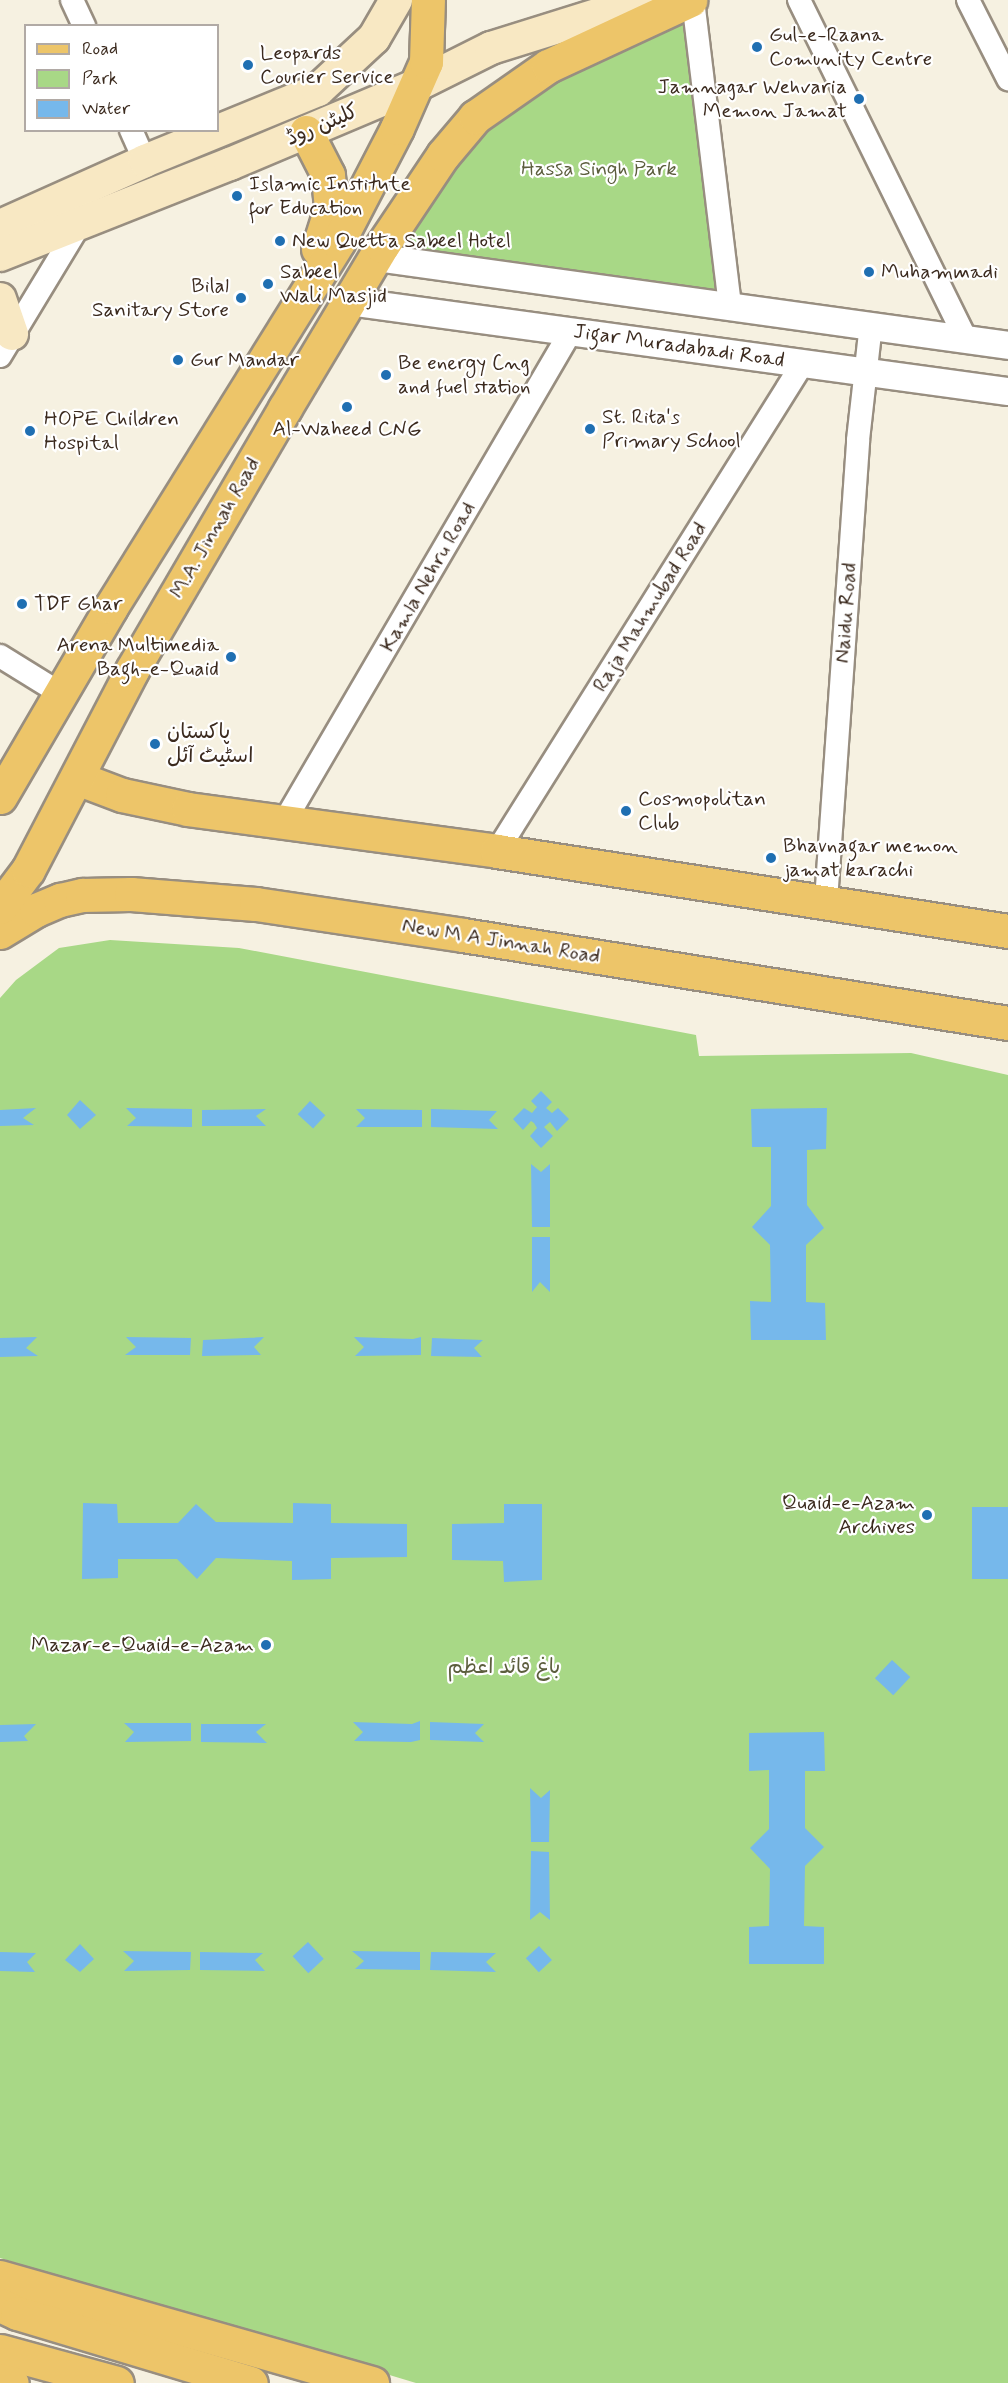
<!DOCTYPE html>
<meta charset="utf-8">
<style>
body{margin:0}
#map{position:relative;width:1008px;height:2383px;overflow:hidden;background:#f6f1e1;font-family:Mynerve,"Playpen Sans Arabic",sans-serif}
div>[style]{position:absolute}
.green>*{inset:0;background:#a8d886}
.water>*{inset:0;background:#76b8eb;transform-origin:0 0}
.roads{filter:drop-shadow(2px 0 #988e80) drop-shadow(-2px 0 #988e80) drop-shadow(0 2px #988e80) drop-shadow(0 -2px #988e80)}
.minor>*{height:22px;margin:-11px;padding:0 11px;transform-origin:11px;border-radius:11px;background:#fff}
.tertiary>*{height:27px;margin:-13.5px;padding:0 13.5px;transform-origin:13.5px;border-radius:13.5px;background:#fff}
.secondary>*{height:32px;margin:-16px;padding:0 16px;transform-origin:16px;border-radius:16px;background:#f8e8c3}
.primary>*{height:33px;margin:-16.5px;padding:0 16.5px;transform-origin:16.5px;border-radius:16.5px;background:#edc569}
.trunk>*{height:33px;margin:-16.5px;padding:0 16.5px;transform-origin:16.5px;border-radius:16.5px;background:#edc569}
.dots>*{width:16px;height:16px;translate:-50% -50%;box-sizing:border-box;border:3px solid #fff;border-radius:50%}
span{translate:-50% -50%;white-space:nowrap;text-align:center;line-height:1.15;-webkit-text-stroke:4.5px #fff;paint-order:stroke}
.poi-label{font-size:21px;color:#3b2a1e}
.left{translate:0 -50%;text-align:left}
.right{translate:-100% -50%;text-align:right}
.street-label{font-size:21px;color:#3b2a1e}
.park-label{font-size:21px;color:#5c5e3d}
.legend{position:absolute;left:24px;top:24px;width:195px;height:108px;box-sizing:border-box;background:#fff;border:2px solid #b1aaa5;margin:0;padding:8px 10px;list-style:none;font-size:18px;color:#3b2a1e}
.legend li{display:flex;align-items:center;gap:12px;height:30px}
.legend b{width:30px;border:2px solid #b1aaa5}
</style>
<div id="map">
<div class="green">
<i style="clip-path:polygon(690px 0,729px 300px,375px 257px,475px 117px)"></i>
<i style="clip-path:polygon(110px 940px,239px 948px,696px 1035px,699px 1056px,911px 1053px,1008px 1075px,1008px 2383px,416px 2383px,0 2258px,0 998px,16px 980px,59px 948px)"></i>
</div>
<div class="water">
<i style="clip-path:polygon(541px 1091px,552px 1102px,546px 1108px,552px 1113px,558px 1108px,569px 1119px,557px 1131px,550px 1122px,544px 1127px,553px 1136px,541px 1148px,530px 1136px,537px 1128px,534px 1123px,531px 1121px,523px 1130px,513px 1119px,524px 1108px,532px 1113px,537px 1107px,531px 1101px)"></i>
<i style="clip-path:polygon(80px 1100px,96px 1115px,80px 1129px,67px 1115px)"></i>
<i style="left:310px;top:1101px;width:21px;height:18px;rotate:43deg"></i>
<i style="clip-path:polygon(36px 1108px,23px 1118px,34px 1125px,0 1126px,0 1110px)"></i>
<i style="clip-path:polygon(126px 1108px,192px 1109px,192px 1127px,127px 1126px,136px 1118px)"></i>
<i style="clip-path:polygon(827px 1108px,826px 1149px,807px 1150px,807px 1205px,824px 1228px,806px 1245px,806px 1302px,825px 1303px,826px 1340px,751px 1340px,750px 1301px,771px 1302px,770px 1245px,752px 1227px,771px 1206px,771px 1147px,752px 1147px,751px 1109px)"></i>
<i style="clip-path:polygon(266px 1109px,256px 1116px,266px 1126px,202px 1126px,202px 1110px)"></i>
<i style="clip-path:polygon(356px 1109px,422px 1110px,422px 1127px,356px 1127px,365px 1118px)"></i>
<i style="clip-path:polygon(431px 1109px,497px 1111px,489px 1120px,498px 1129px,431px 1127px)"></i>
<i style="clip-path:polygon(531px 1164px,541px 1172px,550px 1164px,550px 1227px,532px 1227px)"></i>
<i style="clip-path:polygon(532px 1237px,550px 1237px,550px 1292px,540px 1282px,532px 1292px)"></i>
<i style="clip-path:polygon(37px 1337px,26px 1348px,38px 1356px,0 1357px,0 1338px)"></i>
<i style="clip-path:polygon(126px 1337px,191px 1338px,190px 1355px,125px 1355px,136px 1347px)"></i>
<i style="clip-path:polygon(264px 1337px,254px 1347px,261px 1355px,202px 1356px,203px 1340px)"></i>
<i style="clip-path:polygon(354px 1337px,413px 1339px,421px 1337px,421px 1355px,355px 1356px,364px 1347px)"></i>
<i style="clip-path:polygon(432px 1338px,483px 1340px,474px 1348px,482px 1357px,431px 1356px)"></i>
<i style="clip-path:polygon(83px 1503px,117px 1504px,118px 1523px,178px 1523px,196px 1504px,216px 1522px,293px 1523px,293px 1503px,331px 1504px,331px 1523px,407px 1524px,407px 1557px,331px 1558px,331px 1579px,292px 1580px,292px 1561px,216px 1558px,197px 1579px,177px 1559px,118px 1559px,118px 1578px,82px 1579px)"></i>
<i style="clip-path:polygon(504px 1504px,542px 1504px,542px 1580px,504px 1582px,503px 1561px,452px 1560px,452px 1524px,504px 1523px)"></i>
<i style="left:1008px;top:1507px;width:72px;height:36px;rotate:90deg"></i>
<i style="left:892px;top:1660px;width:25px;height:25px;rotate:43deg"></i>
<i style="clip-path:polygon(420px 1721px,420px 1740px,411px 1742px,354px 1741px,363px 1732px,353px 1722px,412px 1724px)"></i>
<i style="clip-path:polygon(430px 1722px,484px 1724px,475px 1733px,484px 1742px,430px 1740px)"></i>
<i style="clip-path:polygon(124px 1723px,191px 1723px,191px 1741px,125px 1742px,134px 1732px)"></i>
<i style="clip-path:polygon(36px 1724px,24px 1736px,28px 1741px,0 1742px,0 1725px)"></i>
<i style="clip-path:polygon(201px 1724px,266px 1724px,256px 1732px,267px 1743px,201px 1742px)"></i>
<i style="clip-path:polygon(824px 1732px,825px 1771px,805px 1771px,805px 1828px,824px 1847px,805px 1866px,804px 1926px,824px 1927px,824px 1964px,749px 1964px,749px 1927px,769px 1926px,770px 1869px,750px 1848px,769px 1829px,769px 1770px,749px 1771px,749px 1733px)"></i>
<i style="clip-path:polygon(530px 1788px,541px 1798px,550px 1790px,549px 1842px,531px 1842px)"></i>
<i style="clip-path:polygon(531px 1851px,549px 1852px,550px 1920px,540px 1912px,530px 1920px)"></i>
<i style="left:308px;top:1942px;width:23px;height:21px;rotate:47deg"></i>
<i style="clip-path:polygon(80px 1944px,94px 1959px,80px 1972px,65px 1960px)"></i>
<i style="left:539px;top:1946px;width:19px;height:18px;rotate:47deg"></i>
<i style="clip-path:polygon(123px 1951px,191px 1952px,190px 1970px,124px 1971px,134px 1961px)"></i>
<i style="clip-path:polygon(352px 1951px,420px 1952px,420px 1970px,355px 1969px,364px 1961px)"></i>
<i style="clip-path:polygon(0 1952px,36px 1953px,27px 1962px,35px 1972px,0 1971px)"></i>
<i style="clip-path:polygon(200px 1952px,263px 1953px,255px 1960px,265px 1971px,200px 1970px)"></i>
<i style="clip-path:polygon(431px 1952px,496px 1953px,486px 1962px,496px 1972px,430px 1970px)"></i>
</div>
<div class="roads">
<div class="minor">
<i style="left:72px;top:0;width:29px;rotate:65deg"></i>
<i style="left:693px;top:0;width:308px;rotate:83.1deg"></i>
<i style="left:799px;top:0;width:378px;rotate:63.8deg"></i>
<i style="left:968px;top:0;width:89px;rotate:63.1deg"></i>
<i style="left:131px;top:130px;width:34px;rotate:66deg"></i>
<i style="left:0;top:356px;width:160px;rotate:-58.8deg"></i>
<i style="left:0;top:656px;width:70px;rotate:31.7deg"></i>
<i style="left:284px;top:822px;width:569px;rotate:-59.69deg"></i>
<i style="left:497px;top:851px;width:576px;rotate:-57.91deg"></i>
<i style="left:826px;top:901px;width:462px;rotate:-86deg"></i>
<i style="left:858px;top:440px;width:116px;rotate:-83.6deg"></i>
</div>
<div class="tertiary">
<i style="left:375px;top:257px;width:639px;rotate:7.91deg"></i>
<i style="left:349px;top:301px;width:665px;rotate:7.78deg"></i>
</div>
<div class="secondary">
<i style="left:0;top:226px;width:159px;rotate:-24.1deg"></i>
<i style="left:145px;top:161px;width:187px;rotate:-22.3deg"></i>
<i style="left:318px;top:90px;width:76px;rotate:-42.9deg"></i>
<i style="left:374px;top:38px;width:44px;rotate:-59.9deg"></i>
<i style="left:0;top:255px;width:247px;rotate:-21.6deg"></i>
<i style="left:230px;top:164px;width:203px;rotate:-22.9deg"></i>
<i style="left:417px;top:85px;width:83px;rotate:-26.6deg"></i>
<i style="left:491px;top:48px;width:160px;rotate:-17.4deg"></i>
<i style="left:0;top:299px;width:37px;rotate:71deg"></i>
</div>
<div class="primary">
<i style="left:77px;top:778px;width:48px;rotate:20.7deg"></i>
<i style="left:122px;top:795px;width:67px;rotate:12deg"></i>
<i style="left:188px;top:809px;width:312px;rotate:7.7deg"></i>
<i style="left:497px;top:851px;width:517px;rotate:8.9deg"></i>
<i style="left:0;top:932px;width:42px;rotate:-31.4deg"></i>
<i style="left:36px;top:910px;width:26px;rotate:-23deg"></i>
<i style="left:60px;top:900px;width:23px;rotate:-13deg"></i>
<i style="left:82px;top:895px;width:49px;rotate:-1.2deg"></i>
<i style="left:131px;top:894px;width:125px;rotate:4.6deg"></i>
<i style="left:256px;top:904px;width:209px;rotate:8.5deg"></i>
<i style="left:463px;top:935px;width:552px;rotate:9.17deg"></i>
<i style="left:0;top:2277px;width:387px;rotate:15.9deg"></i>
<i style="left:0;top:2305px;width:19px;rotate:25deg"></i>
<i style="left:17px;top:2313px;width:244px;rotate:16.7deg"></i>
<i style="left:0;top:2351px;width:121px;rotate:15.3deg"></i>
<i style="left:0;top:2380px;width:12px;rotate:14deg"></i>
</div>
<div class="trunk">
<i style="left:306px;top:132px;width:48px;rotate:62.9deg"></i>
<i style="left:328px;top:175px;width:33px;rotate:85deg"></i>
<i style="left:331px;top:208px;width:43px;rotate:107.6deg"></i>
<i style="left:0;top:797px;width:220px;rotate:-59.7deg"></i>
<i style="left:111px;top:607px;width:430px;rotate:-58.1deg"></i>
<i style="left:338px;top:242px;width:128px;rotate:-62.6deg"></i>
<i style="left:397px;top:128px;width:72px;rotate:-66.3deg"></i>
<i style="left:426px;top:62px;width:62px;rotate:-88.2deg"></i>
<i style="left:0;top:907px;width:46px;rotate:-52.9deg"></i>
<i style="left:28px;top:870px;width:225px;rotate:-62.5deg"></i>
<i style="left:132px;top:670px;width:303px;rotate:-59.7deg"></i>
<i style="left:285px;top:408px;width:189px;rotate:-59.1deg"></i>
<i style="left:382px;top:246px;width:110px;rotate:-56.2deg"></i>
<i style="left:443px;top:155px;width:50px;rotate:-49.9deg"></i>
<i style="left:475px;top:117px;width:89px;rotate:-34.9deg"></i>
<i style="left:548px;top:66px;width:157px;rotate:-24.9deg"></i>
</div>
</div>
<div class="dots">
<i style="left:757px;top:47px;background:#1f6fb2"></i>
<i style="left:248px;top:65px;background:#1f6fb2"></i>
<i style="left:859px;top:99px;background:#1f6fb2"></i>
<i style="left:237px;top:196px;background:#1f6fb2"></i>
<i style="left:280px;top:241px;background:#1f6fb2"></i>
<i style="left:869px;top:272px;background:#1f6fb2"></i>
<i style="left:268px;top:284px;background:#1f6fb2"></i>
<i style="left:241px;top:298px;background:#1f6fb2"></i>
<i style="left:178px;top:360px;background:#1f6fb2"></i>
<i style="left:386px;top:375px;background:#1f6fb2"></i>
<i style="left:347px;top:407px;background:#1f6fb2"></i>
<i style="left:590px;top:429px;background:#1f6fb2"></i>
<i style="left:30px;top:431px;background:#1f6fb2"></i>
<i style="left:22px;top:604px;background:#1f6fb2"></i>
<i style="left:231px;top:657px;background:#1f6fb2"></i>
<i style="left:155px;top:744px;background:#1f6fb2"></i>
<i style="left:626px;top:811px;background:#1f6fb2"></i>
<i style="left:771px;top:858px;background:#1f6fb2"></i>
<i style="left:927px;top:1515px;background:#1f6fb2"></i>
<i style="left:266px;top:1645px;background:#1f6fb2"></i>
</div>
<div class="poi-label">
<span class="left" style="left:769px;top:47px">Gul-e-Raana<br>Comunity Centre</span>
<span class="left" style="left:260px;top:65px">Leopards<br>Courier Service</span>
<span class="right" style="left:847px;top:99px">Jamnagar Wehvaria<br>Memon Jamat</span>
<span class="left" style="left:249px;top:196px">Islamic Institute<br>for Education</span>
<span class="left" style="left:292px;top:241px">New Quetta Sabeel Hotel</span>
<span class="left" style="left:280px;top:284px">Sabeel<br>Wali Masjid</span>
<span class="left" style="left:881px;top:272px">Muhammadi</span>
<span class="right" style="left:229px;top:298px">Bilal<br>Sanitary Store</span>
<span class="left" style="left:190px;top:360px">Gur Mandar</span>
<span class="left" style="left:398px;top:375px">Be energy Cng<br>and fuel station</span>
<span class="left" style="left:602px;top:429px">St. Rita's<br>Primary School</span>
<span class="left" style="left:44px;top:431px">HOPE Children<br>Hospital</span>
<span style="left:347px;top:429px">Al-Waheed CNG</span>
<span class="left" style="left:34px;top:604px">TDF Ghar</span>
<span class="right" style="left:219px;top:657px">Arena Multimedia<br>Bagh-e-Quaid</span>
<span class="left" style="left:167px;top:744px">پاکستان<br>اسٹیٹ آئل</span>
<span class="left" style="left:638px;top:811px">Cosmopolitan<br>Club</span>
<span class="left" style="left:783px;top:858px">Bhavnagar memon<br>jamat karachi</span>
<span class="right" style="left:915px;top:1515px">Quaid-e-Azam<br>Archives</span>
<span class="right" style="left:254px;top:1645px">Mazar-e-Quaid-e-Azam</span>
</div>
<div class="street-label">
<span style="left:322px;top:125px;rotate:-23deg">کلیٹن روڈ</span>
<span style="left:679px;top:346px;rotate:8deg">Jigar Muradabadi Road</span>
<span style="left:215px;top:528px;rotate:-60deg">M.A. Jinnah Road</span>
<span style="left:428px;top:577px;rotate:-60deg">Kamla Nehru Road</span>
<span style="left:650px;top:607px;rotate:-58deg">Raja Mahmubad Road</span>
<span style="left:846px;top:613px;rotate:-86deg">Naidu Road</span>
<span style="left:501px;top:941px;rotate:9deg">New M A Jinnah Road</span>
</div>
<div class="park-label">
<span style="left:599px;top:169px">Hassa Singh Park</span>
<span style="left:504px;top:1667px">باغ قائد اعظم</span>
</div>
<ul class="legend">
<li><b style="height:8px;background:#edc569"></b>Road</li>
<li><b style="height:16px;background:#a8d886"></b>Park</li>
<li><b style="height:16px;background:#76b8eb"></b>Water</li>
</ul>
</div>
